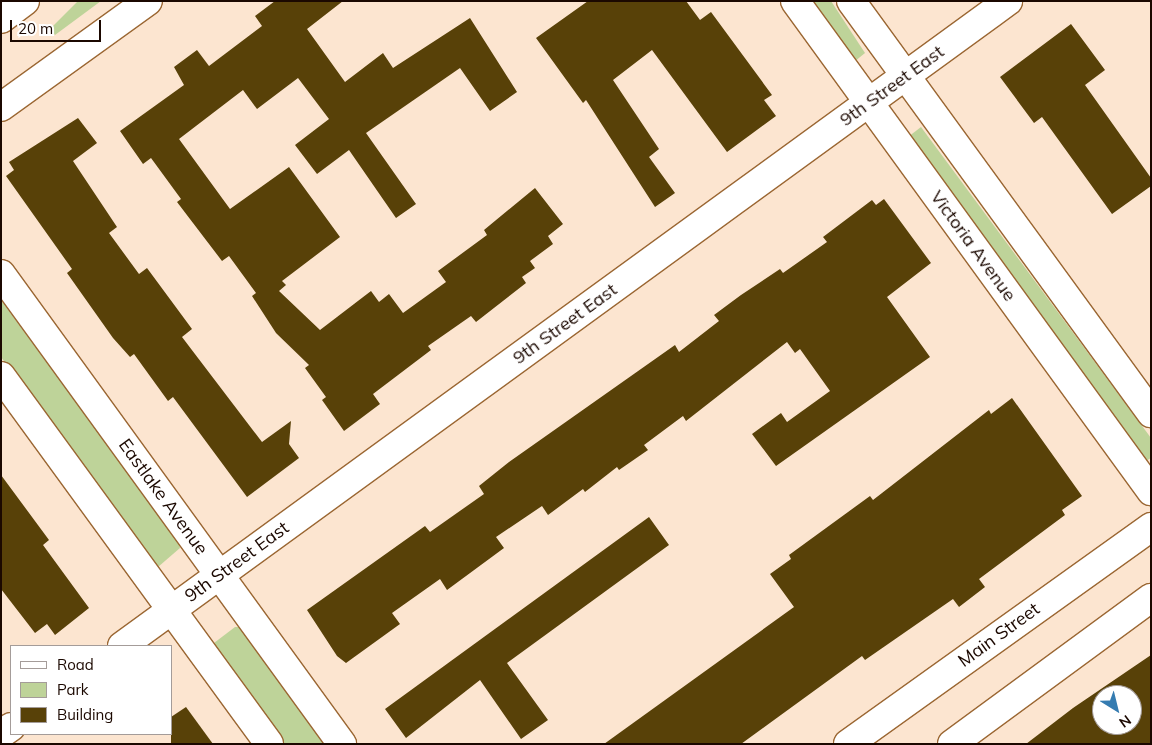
<!DOCTYPE html>
<style>
body{margin:0}
#map{position:relative;width:1152px;height:745px;overflow:hidden;background:#fce5d0;font-family:Mulish,sans-serif}
div>[style]{position:absolute}
.green>*{inset:0;background:#bed399}
.building>*{inset:0;background:#584108}
.roads{filter:drop-shadow(1px 0 #9b6733) drop-shadow(-1px 0 #9b6733) drop-shadow(0 1px #9b6733) drop-shadow(0 -1px #9b6733)}
.minor>*{height:28px;margin:-14px;padding:0 14px;transform-origin:14px;border-radius:14px;background:#fff}
.tertiary>*{height:28px;margin:-14px;padding:0 14px;transform-origin:14px;border-radius:14px;background:#fff}
.secondary>*{height:28px;margin:-14px;padding:0 14px;transform-origin:14px;border-radius:14px;background:#fff}
span{translate:-50% -50%;white-space:nowrap;text-align:center;line-height:1.15;-webkit-text-stroke:5px #fff;paint-order:stroke}
.street-label{font-size:18px;color:#1b0800}
.frame{position:absolute;inset:0;border:2px solid #1b0800;pointer-events:none}
.legend{position:absolute;left:10px;top:645px;width:162px;height:90px;box-sizing:border-box;background:#fff;border:1px solid #a49c99;margin:0;padding:6px 9px;list-style:none;font-size:15px;color:#1b0800}
.legend li{display:flex;align-items:center;gap:10px;height:25px}
.legend b{width:25px;border:1px solid #a49c99}
.north{position:absolute;left:1092px;top:685px;width:50px;height:50px;box-sizing:border-box;background:#fff;border:1px solid #a49c99;border-radius:50%;rotate:144deg;font-size:14px;font-weight:700;line-height:20px;text-align:center;color:#1b0800}
.north::after{content:'';display:block;margin:auto;width:18px;height:22px;background:#357cb1;clip-path:polygon(50% 0,100% 100%,50% 72%,0 100%)}
.scale{position:absolute;left:10px;top:20px;width:91px;height:22px;box-sizing:border-box;border:2px solid #1b0800;border-top:0;padding-left:6px;font-size:15px;line-height:18px;white-space:nowrap;color:#1b0800;-webkit-text-stroke:4px #fff;paint-order:stroke}
</style>
<div id="map">
<div class="green">
<i style="clip-path:polygon(78px 1px,101px 1px,55px 35px,50px 29px)"></i>
<i style="clip-path:polygon(807px 1px,831px 1px,865px 53px,854px 62px)"></i>
<i style="clip-path:polygon(921px 127px,1151px 438px,1151px 458px,1144px 462px,908px 137px)"></i>
<i style="clip-path:polygon(1px 300px,179px 543px,180px 548px,158px 567px,1px 357px)"></i>
<i style="clip-path:polygon(235px 627px,240px 627px,325px 744px,282px 744px,215px 651px,214px 643px)"></i>
</div>
<div class="building">
<i style="clip-path:polygon(275px 1px,343px 1px,307px 29px,345px 82px,383px 53px,393px 68px,470px 18px,517px 92px,490px 111px,460px 68px,366px 133px,416px 204px,396px 218px,349px 150px,317px 174px,295px 145px,329px 119px,298px 78px,257px 109px,243px 90px,179px 139px,230px 209px,289px 167px,340px 237px,282px 281px,286px 285px,279px 291px,320px 330px,371px 291px,379px 302px,389px 294px,403px 313px,446px 282px,438px 271px,487px 235px,484px 230px,535px 188px,563px 224px,548px 236px,553px 244px,530px 261px,535px 268px,522px 277px,526px 283px,476px 322px,471px 316px,428px 346px,431px 350px,373px 394px,380px 404px,344px 431px,322px 400px,326px 397px,305px 368px,309px 365px,276px 333px,252px 296px,256px 293px,229px 256px,222px 261px,177px 202px,181px 199px,151px 158px,143px 164px,120px 131px,184px 85px,174px 67px,197px 50px,209px 66px,262px 26px,255px 16px)"></i>
<i style="clip-path:polygon(588px 1px,686px 1px,700px 20px,711px 12px,772px 95px,764px 100px,776px 116px,727px 152px,652px 50px,613px 80px,659px 149px,649px 157px,675px 193px,655px 207px,586px 100px,583px 103px,536px 38px)"></i>
<i style="clip-path:polygon(1071px 24px,1105px 70px,1085px 85px,1151px 178px,1151px 186px,1112px 214px,1042px 117px,1034px 123px,1000px 77px)"></i>
<i style="clip-path:polygon(78px 118px,97px 143px,73px 161px,117px 227px,109px 233px,139px 274px,147px 268px,192px 329px,182px 337px,262px 442px,291px 421px,289px 444px,299px 458px,247px 497px,173px 397px,168px 401px,134px 354px,130px 357px,113px 338px,67px 273px,72px 269px,6px 176px,14px 170px,9px 162px)"></i>
<i style="clip-path:polygon(884px 199px,931px 263px,887px 297px,930px 357px,776px 466px,752px 434px,781px 413px,787px 422px,830px 391px,800px 349px,795px 353px,787px 342px,686px 421px,683px 416px,644px 445px,648px 450px,619px 470px,617px 467px,585px 492px,583px 489px,548px 515px,542px 506px,496px 537px,504px 548px,447px 590px,440px 579px,392px 613px,400px 624px,346px 663px,337px 656px,307px 610px,425px 526px,430px 532px,484px 494px,479px 486px,509px 462px,675px 345px,679px 352px,719px 321px,714px 315px,741px 295px,780px 269px,783px 273px,827px 242px,823px 237px,872px 200px,876px 205px)"></i>
<i style="clip-path:polygon(1012px 398px,1082px 496px,1062px 510px,1065px 515px,979px 579px,985px 587px,959px 607px,953px 599px,865px 660px,862px 656px,741px 744px,604px 744px,794px 607px,770px 574px,791px 559px,789px 555px,870px 496px,873px 500px,989px 410px,991px 414px)"></i>
<i style="clip-path:polygon(1px 475px,49px 540px,43px 545px,89px 608px,55px 635px,47px 624px,35px 633px,1px 589px)"></i>
<i style="clip-path:polygon(649px 517px,669px 545px,507px 663px,548px 720px,521px 739px,480px 680px,406px 738px,385px 709px)"></i>
<i style="clip-path:polygon(evenodd,1151px 655px,1151px 744px,1026px 744px,1073px 708px,1151px 655px,1102px 695px,1132px 695px,1132px 725px,1102px 725px,1102px 695px)"></i>
<i style="clip-path:polygon(186px 707px,213px 744px,171px 744px,171px 717px)"></i>
</div>
<div class="roads">
<div class="minor">
<i style="left:1px;top:274px;width:581px;rotate:54.04deg"></i>
<i style="left:1px;top:376px;width:455px;rotate:53.9deg"></i>
<i style="left:122px;top:646px;width:1096px;rotate:-36.05deg"></i>
<i style="left:1px;top:734px;width:12px;rotate:-35deg"></i>
<i style="left:848px;top:744px;width:373px;rotate:-35.6deg"></i>
<i style="left:952px;top:744px;width:247px;rotate:-36.3deg"></i>
</div>
<div class="tertiary">
<i style="left:795px;top:1px;width:606px;rotate:54deg"></i>
<i style="left:851px;top:1px;width:510px;rotate:53.94deg"></i>
</div>
<div class="secondary">
<i style="left:1px;top:19px;width:30px;rotate:-37deg"></i>
<i style="left:1px;top:107px;width:181px;rotate:-35.8deg"></i>
</div>
</div>
<div class="street-label">
<span style="left:892px;top:86px;rotate:-36deg">9th Street East</span>
<span style="left:973px;top:246px;rotate:54deg">Victoria Avenue</span>
<span style="left:565px;top:324px;rotate:-36deg">9th Street East</span>
<span style="left:163px;top:497px;rotate:54deg">Eastlake Avenue</span>
<span style="left:237px;top:562px;rotate:-36deg">9th Street East</span>
<span style="left:999px;top:635px;rotate:-36deg">Main Street</span>
</div>
<div class="frame"></div>
<ul class="legend">
<li><b style="height:6px;background:#fff"></b>Road</li>
<li><b style="height:14px;background:#bed399"></b>Park</li>
<li><b style="height:14px;background:#584108"></b>Building</li>
</ul>
<div class="north">N</div>
<div class="scale">20 m</div>
</div>
